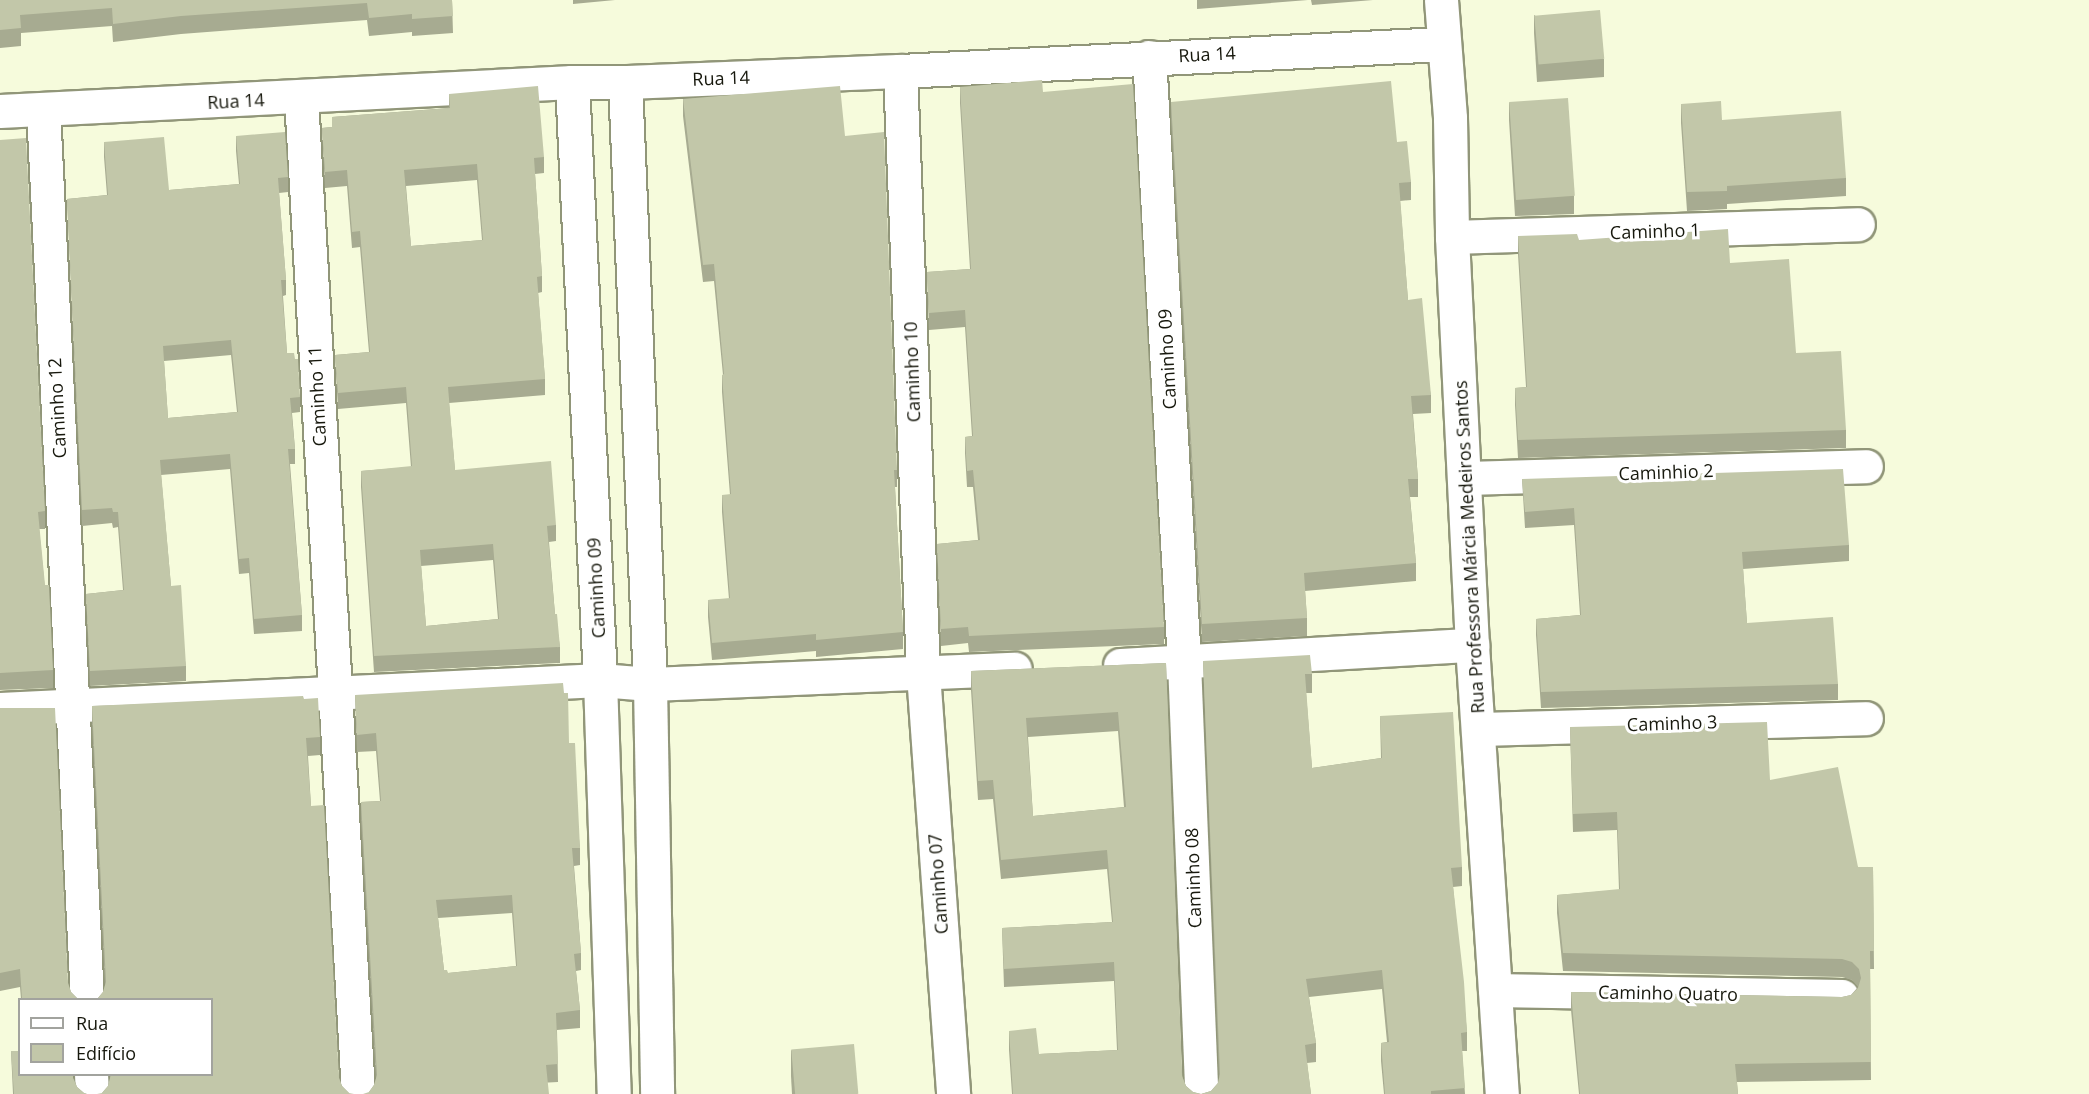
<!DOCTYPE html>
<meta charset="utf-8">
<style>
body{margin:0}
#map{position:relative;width:2089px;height:1094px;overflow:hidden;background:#f6fbdc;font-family:"Open Sans",sans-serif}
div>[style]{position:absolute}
.roads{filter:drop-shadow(2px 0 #919679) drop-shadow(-2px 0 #919679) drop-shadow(0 2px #919679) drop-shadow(0 -2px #919679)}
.minor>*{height:33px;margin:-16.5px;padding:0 16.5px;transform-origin:16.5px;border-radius:16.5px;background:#fff}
.wall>*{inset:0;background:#a7ab91}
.building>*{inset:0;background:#c2c7a9;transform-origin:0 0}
span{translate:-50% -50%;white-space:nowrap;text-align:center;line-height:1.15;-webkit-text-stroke:6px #fff;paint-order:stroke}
.street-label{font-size:18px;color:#17180d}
.legend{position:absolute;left:18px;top:998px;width:195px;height:78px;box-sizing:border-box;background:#fff;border:2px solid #a2a39e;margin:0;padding:8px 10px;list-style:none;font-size:18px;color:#17180d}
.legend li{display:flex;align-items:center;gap:12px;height:30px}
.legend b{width:30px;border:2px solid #a2a39e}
</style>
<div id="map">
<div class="roads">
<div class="minor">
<i style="left:1441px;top:0;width:118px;rotate:85.6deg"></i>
<i style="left:1450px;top:118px;width:119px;rotate:89deg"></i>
<i style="left:1452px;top:237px;width:408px;rotate:87.2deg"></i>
<i style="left:1472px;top:645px;width:450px;rotate:86.2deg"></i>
<i style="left:1149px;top:57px;width:606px;rotate:86.69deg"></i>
<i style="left:1184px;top:662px;width:432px;rotate:87.7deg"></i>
<i style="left:900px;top:71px;width:602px;rotate:87.81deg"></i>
<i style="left:923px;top:673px;width:422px;rotate:85.9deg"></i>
<i style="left:572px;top:82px;width:599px;rotate:87.32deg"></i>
<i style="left:600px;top:680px;width:414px;rotate:88.1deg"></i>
<i style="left:625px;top:82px;width:603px;rotate:87.62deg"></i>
<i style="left:650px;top:684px;width:410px;rotate:89deg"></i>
<i style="left:301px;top:98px;width:998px;rotate:86.72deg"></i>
<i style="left:43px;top:110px;width:891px;rotate:87.17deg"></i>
<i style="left:0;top:111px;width:573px;rotate:-2.9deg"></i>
<i style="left:572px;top:82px;width:53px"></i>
<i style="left:625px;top:82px;width:275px;rotate:-2.3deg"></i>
<i style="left:900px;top:71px;width:544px;rotate:-2.85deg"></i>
<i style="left:1452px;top:237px;width:406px;rotate:-1.8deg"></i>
<i style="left:1466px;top:478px;width:400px;rotate:-1.7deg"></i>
<i style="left:1120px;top:665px;width:353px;rotate:-3.3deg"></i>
<i style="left:0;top:709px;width:601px;rotate:-2.77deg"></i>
<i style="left:600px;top:680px;width:50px;rotate:4.6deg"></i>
<i style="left:650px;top:684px;width:365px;rotate:-2.4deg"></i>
<i style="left:1479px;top:729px;width:387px;rotate:-1.6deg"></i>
<i style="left:1495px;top:990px;width:347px;rotate:1deg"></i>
<i style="left:91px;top:1074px;width:20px;rotate:87deg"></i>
</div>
</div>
<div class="wall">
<i style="clip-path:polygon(0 0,452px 0,453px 33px,412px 36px,412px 32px,369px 36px,367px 20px,181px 34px,113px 42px,112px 26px,21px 33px,21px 46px,0 48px)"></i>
<i style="clip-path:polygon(573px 0,615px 0,573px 4px)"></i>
<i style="clip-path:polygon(1197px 0,1308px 0,1197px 9px)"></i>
<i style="clip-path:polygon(1311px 0,1373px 0,1312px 5px)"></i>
<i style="clip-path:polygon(1534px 15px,1604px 59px,1604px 77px,1537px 82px,1534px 33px)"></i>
<i style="clip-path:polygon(960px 87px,1043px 92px,1164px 627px,1164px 644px,969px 652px,968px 643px,941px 646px,937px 544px,978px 540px,973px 487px,967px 487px,965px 453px,965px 437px,972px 436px,965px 327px,929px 330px,927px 272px,970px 269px,960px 103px)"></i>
<i style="clip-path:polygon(evenodd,449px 94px,544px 157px,544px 173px,535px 174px,542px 276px,542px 292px,538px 293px,545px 379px,545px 395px,449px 403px,455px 470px,556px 525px,556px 541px,549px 542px,555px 614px,560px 647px,560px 663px,374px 672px,361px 487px,361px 471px,411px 467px,406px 403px,338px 409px,335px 355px,369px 352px,360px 247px,352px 248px,347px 186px,325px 188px,322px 128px,332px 127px,332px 117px,449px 108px,449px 94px,477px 180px,482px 240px,411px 246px,406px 186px,477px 180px,449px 94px,493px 560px,498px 619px,426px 626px,421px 566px,493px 560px)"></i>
<i style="clip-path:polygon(683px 99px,845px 136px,897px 470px,897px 487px,895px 487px,903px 632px,903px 649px,816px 657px,816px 651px,712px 660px,708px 617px,708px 600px,729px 599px,722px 512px,722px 495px,730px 495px,722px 392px,722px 375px,723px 375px,714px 281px,703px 282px,683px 116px)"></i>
<i style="clip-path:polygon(1171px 102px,1397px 142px,1411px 182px,1411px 200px,1400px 201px,1408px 300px,1431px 395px,1431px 413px,1413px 414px,1418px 479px,1418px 497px,1410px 497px,1416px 563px,1416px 581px,1305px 591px,1307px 618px,1307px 636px,1202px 642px,1171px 120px)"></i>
<i style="clip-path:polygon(1509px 102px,1574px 196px,1574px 214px,1515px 216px,1509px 120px)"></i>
<i style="clip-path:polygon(1681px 104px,1722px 120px,1846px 178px,1846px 196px,1727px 204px,1727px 209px,1687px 211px,1681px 123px)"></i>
<i style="clip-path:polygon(evenodd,236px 136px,288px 177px,288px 192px,279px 193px,286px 280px,286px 295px,283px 296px,287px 353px,300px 397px,300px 412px,292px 413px,295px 449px,295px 464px,290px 464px,302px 615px,302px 631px,254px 634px,249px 573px,239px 574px,230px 469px,161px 475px,171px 586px,186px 666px,186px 681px,90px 686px,86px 594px,123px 590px,118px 527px,113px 528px,112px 523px,82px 526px,67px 199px,107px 195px,104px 157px,104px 142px,169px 190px,239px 184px,236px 151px,236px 136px,231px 355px,237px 412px,168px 418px,164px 361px,231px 355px)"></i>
<i style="clip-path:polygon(0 140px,45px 511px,45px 529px,39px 529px,53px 670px,53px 688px,0 690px)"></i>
<i style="clip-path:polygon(1518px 236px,1579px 240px,1730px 263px,1796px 353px,1846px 430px,1846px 448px,1518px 458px,1515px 405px,1515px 388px,1526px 387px,1518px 254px)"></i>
<i style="clip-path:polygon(1522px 479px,1849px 545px,1849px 561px,1743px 569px,1747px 623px,1838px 684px,1838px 700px,1541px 708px,1536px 635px,1536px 619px,1580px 615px,1574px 525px,1525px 528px)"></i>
<i style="clip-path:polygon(evenodd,1203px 661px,1312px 674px,1312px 693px,1306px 693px,1312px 768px,1381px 758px,1380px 716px,1462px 867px,1462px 886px,1453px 887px,1467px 1032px,1467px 1051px,1462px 1051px,1465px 1094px,1384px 1094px,1381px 1061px,1381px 1043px,1387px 1042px,1382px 989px,1309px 997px,1316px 1043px,1316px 1062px,1307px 1063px,1311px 1094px,1012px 1094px,1009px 1050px,1009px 1031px,1039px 1054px,1117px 1050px,1114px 981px,1004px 987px,1002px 928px,1112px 922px,1107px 869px,1001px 879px,993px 799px,978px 800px,971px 690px,971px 671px,1166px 663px,1182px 1076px,1186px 1086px,1193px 1092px,1201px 1094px,1211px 1091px,1218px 1083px,1219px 1077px,1203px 661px,1118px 731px,1124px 807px,1033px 816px,1028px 737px,1118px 731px)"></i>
<i style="clip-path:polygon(evenodd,355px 695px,569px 743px,580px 848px,580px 865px,574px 866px,581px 953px,581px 970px,576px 971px,580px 1010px,580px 1028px,557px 1030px,558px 1082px,369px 1092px,374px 1085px,376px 1079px,361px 820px,361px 802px,380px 801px,376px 751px,357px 752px,355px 695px,512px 913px,516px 966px,448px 973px,444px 970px,438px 918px,512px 913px)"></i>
<i style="clip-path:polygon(304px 699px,320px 737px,320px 755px,308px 756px,311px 806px,339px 1078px,342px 1086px,349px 1093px,102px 1093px,108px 1086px,110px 1079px,110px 1074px,212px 1074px,98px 998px,103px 992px,105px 985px,92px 723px,92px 706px)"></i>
<i style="clip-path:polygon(0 708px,68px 983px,71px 992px,78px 999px,81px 999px,21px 999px,20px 987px,0 991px)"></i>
<i style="clip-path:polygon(1570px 727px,1770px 780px,1858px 867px,1873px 867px,1874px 969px,1870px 969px,1871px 1080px,1737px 1082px,1738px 1094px,1579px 1094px,1571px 1010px,1571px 992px,1842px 997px,1851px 995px,1858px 987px,1852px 980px,1842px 977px,1563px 971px,1557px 913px,1557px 895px,1619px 890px,1617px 830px,1573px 832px)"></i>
<i style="clip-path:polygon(791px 1050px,858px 1094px,792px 1094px,791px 1076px)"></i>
<i style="clip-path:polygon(11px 1051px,74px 1079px,77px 1087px,84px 1093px,87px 1094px,13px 1094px)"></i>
</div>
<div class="building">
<i style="clip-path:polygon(0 0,452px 0,453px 16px,412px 19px,412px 14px,369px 18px,367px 3px,181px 16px,113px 24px,112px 8px,20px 15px,21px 28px,0 30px)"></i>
<i style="left:1600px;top:10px;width:49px;height:66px;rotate:85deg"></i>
<i style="clip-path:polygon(1042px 80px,1043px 92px,1133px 84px,1164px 627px,969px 636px,968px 627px,941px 629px,937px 544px,980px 540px,973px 470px,967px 471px,965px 437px,973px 436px,965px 310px,929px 313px,927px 272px,971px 269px,960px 87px)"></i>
<i style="clip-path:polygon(1391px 81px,1397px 142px,1407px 141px,1411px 182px,1399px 183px,1408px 300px,1422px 298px,1431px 395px,1411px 396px,1418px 479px,1408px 479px,1416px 563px,1304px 573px,1307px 618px,1202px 624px,1171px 102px)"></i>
<i style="clip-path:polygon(evenodd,538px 86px,544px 157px,534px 158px,542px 276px,537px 277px,545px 379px,448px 387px,455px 470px,551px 461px,556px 525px,547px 526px,555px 614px,557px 614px,560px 647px,374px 656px,361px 471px,412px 466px,406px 387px,338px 393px,335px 355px,370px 352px,360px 231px,352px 232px,347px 170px,325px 172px,322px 128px,332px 127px,332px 117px,450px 108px,449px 94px,538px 86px,477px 164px,483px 240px,411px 246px,404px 170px,477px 164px,538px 86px,493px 544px,499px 619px,426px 626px,420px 550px,493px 544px)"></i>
<i style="clip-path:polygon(840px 86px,845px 136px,884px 132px,897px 470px,894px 470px,903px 632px,816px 640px,816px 634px,712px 643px,708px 600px,730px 598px,722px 495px,731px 494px,722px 375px,724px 374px,714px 264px,703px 265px,683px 99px)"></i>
<i style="left:1568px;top:98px;width:98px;height:59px;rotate:86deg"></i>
<i style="clip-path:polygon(1721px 101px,1722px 120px,1841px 111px,1846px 178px,1727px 186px,1727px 191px,1687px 192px,1681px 104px)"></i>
<i style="clip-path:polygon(evenodd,285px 132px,288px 177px,278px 178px,286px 280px,281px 280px,287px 353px,294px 353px,295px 359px,298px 359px,300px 397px,290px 398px,295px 449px,288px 449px,302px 615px,254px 619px,249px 558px,239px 559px,230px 454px,160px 460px,171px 586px,181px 585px,186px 666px,90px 671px,86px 594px,124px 590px,118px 512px,113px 512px,112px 508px,82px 510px,67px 199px,108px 195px,104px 142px,164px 137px,169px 190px,240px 184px,236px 136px,285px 132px,231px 340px,238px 412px,168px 418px,163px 346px,231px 340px)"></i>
<i style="clip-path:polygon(26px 138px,45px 511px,38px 512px,45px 585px,49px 585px,53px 670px,0 673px,0 140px)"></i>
<i style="clip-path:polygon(1728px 229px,1730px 263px,1789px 259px,1796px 353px,1841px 351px,1846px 430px,1518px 440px,1515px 388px,1527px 387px,1518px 236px,1577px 234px,1579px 240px)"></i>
<i style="clip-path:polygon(1843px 469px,1849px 545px,1742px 552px,1747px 623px,1833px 617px,1838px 684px,1541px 692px,1536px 619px,1581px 615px,1574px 508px,1525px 512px,1522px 479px)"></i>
<i style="clip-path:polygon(evenodd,1310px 655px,1312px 674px,1305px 674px,1312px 768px,1382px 758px,1380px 716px,1453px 712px,1462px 867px,1451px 868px,1464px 982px,1467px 1032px,1461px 1033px,1465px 1088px,1431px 1091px,1431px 1094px,1385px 1094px,1381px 1043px,1389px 1042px,1382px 970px,1306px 979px,1316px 1043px,1305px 1045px,1311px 1094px,1013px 1094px,1009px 1031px,1036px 1028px,1039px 1054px,1118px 1050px,1114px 962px,1004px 969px,1002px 928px,1113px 922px,1107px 850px,1001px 860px,993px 780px,978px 781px,971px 671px,1166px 663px,1182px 1076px,1186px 1086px,1193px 1092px,1201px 1094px,1211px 1091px,1218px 1083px,1220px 1074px,1203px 661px,1310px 655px,1118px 712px,1126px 807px,1033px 816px,1026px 718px,1118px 712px)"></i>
<i style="clip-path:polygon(evenodd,563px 683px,564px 693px,568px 693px,569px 743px,575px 743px,580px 848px,572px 848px,581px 953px,574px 954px,580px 1010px,556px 1013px,558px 1064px,546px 1065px,549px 1094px,363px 1094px,369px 1092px,374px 1085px,377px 1075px,361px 802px,381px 801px,376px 733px,357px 735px,355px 695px,563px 683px,512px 895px,517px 966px,448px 973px,447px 970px,444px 970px,436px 900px,512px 895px)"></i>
<i style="clip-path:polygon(303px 696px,304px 699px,318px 698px,320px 737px,306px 738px,311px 806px,324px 805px,339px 1078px,342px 1086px,349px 1093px,354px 1094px,97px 1094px,102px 1093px,108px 1086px,111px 1074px,212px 1074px,212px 999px,93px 999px,98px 998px,103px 992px,106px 982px,92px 706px)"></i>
<i style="clip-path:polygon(0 708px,55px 708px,68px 983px,71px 992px,78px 999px,81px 999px,22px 999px,20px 969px,0 973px)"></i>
<i style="clip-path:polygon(1767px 722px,1770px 780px,1838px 767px,1858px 867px,1873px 867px,1874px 951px,1870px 951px,1871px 1062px,1735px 1064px,1738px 1094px,1580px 1094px,1571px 992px,1842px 997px,1851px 995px,1858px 988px,1861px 978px,1859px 969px,1852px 962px,1842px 959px,1563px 953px,1557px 895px,1620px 889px,1617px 812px,1573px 814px,1570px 727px)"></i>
<i style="left:854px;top:1044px;width:50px;height:63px;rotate:85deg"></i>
<i style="clip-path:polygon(11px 1051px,20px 1051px,20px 1074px,73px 1074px,73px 1078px,77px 1087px,84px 1093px,87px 1094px,14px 1094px)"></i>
</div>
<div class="street-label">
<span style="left:1207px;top:54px;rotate:-3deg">Rua 14</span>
<span style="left:721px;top:78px;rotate:-2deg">Rua 14</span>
<span style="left:236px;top:101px;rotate:-3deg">Rua 14</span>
<span style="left:1655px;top:231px;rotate:-2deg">Caminho 1</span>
<span style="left:1167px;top:359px;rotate:-93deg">Caminho 09</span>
<span style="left:912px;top:372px;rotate:-92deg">Caminho 10</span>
<span style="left:317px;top:396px;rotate:-93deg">Caminho 11</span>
<span style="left:57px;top:408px;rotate:-93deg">Caminho 12</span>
<span style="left:1666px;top:472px;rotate:-2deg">Caminhio 2</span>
<span style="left:1469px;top:547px;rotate:-93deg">Rua Professora Márcia Medeiros Santos</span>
<span style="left:596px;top:588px;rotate:-93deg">Caminho 09</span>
<span style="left:1672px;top:723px;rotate:-2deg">Caminho 3</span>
<span style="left:1193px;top:878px;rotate:-92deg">Caminho 08</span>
<span style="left:938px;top:884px;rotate:-94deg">Caminho 07</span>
<span style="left:1668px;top:993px;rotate:1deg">Caminho Quatro</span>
</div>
<ul class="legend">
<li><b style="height:8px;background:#fff"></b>Rua</li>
<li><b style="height:16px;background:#c2c7a9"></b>Edifício</li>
</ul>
</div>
